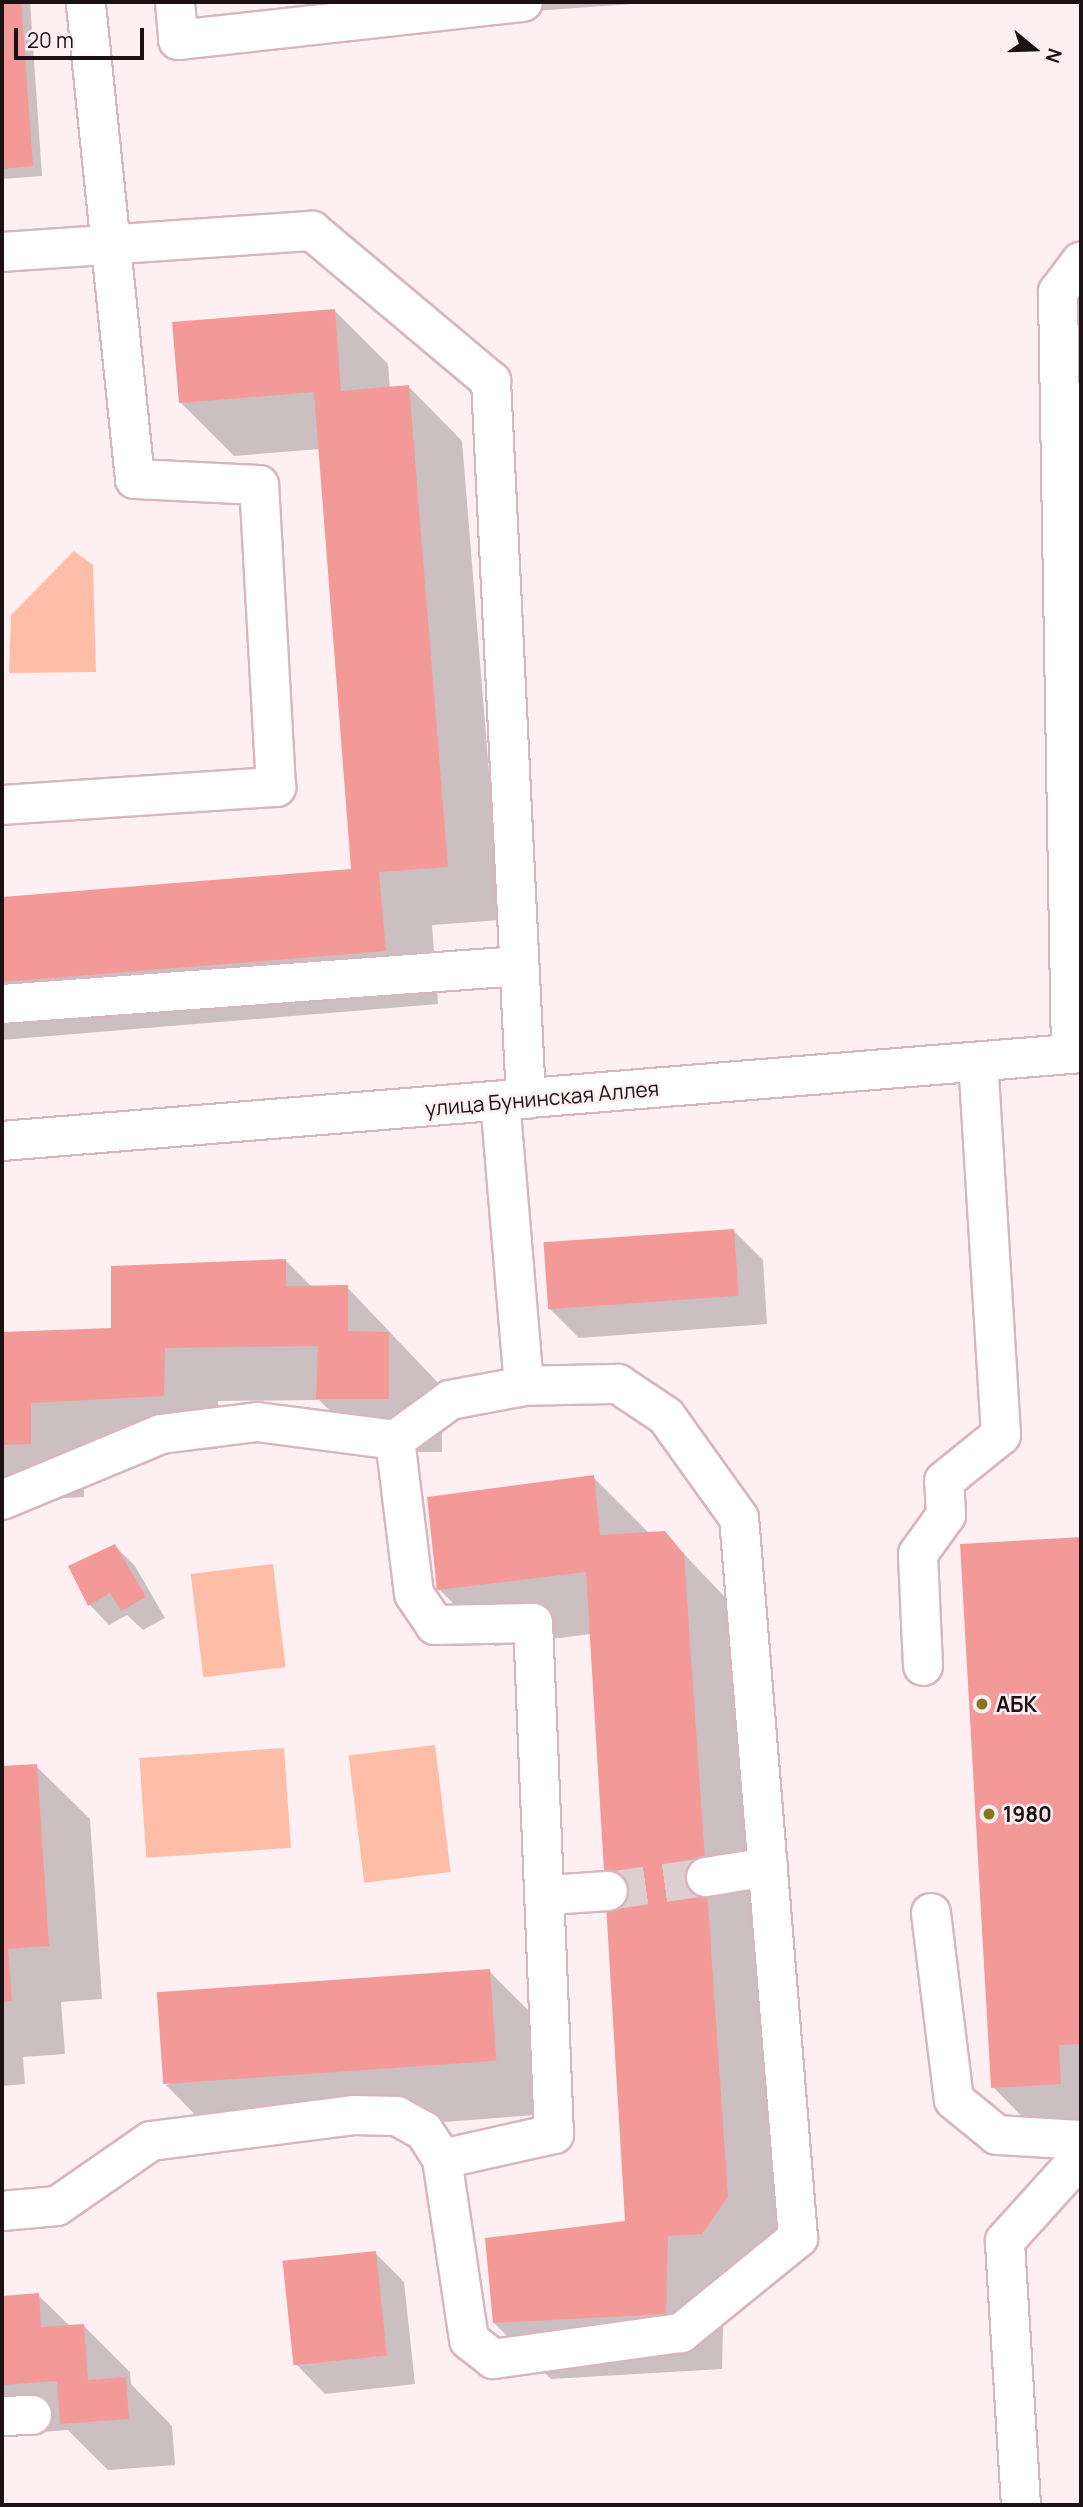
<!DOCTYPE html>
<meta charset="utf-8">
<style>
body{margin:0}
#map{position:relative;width:1083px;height:2507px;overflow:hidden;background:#feeff3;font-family:Manrope,sans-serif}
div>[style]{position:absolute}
.green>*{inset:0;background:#fdbda7;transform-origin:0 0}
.shadow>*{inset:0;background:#0003}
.building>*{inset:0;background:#f39a99;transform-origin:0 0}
.minor-tunnel>*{height:38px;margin-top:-19px;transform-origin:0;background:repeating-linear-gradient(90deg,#dcced1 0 38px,transparent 0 57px)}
.roads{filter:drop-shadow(2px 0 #d8b6bf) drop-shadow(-2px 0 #d8b6bf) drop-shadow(0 2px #d8b6bf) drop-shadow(0 -2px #d8b6bf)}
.minor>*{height:38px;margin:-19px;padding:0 19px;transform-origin:19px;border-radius:19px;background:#fff}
.dots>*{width:19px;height:19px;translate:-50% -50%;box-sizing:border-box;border:4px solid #feeff3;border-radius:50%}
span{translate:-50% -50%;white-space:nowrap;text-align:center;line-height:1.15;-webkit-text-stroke:5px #feeff3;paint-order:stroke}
.street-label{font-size:21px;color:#1b1013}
.poi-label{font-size:21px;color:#1b1013;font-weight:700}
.left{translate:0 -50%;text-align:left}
.frame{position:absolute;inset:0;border:4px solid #1b1013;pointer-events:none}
.north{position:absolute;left:999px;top:14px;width:70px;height:70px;-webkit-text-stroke:5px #feeff3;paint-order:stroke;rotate:109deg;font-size:19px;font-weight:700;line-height:28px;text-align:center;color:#1b1013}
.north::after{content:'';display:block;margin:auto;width:24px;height:32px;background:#1b1013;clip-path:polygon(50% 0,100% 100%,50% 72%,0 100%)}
.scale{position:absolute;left:14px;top:28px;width:130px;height:32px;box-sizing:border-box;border:4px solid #1b1013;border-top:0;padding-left:9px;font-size:21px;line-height:24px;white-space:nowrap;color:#1b1013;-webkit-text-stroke:5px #feeff3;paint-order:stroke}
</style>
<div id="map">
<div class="green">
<i style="clip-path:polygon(74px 551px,93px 565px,96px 672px,9px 673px,11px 615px)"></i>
<i style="left:273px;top:1564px;width:104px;height:83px;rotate:83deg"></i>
<i style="left:435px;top:1745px;width:128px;height:87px;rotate:83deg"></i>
<i style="left:284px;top:1748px;width:100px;height:145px;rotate:86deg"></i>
</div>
<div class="shadow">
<i style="clip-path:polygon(2px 2px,30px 2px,42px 176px,2px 179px)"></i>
<i style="clip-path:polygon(372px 2px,661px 2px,391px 21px)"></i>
<i style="clip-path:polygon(334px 310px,388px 364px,390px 389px,409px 387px,462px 441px,501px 920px,432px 925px,438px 1004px,2px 1040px,2px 899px,353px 871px,320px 449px,234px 456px,180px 402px)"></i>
<i style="clip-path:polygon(734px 1231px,763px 1260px,767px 1324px,579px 1338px,550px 1309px)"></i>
<i style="clip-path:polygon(286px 1261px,312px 1287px,347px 1287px,442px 1387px,442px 1452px,372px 1452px,319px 1400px,218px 1401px,217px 1449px,84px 1456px,84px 1497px,2px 1501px,2px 1334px,112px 1330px)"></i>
<i style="clip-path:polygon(593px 1477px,650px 1534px,664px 1533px,739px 1612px,784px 2254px,724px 2291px,722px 2369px,551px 2379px,494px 2323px,627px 2222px,591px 1634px,495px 1646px,439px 1589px)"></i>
<i style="clip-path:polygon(1081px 1538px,1081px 2142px,1049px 2144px,993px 2087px,962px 1546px)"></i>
<i style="clip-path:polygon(115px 1546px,135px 1566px,165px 1618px,143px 1630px,127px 1615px,109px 1625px,89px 1604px)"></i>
<i style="clip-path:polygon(36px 1766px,90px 1819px,102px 1999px,61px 2002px,65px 2054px,23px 2057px,25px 2084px,2px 2086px,2px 1768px)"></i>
<i style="clip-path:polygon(489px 1971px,543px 2025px,549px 2114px,219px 2139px,166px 2085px)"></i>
<i style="clip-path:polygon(375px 2253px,404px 2282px,415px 2384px,325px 2394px,296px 2364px)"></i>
<i style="clip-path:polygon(38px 2295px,70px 2326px,84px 2326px,130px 2372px,131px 2384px,172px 2426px,175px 2465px,108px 2470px,68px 2430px,2px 2435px,2px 2297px)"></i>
</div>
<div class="building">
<i style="clip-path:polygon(2px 2px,21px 2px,33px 166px,2px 169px)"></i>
<i style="clip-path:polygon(335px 309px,341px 391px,409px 385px,448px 867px,379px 872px,386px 951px,2px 982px,2px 897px,351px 869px,314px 392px,179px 403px,172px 322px)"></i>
<i style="left:734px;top:1229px;width:67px;height:191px;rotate:86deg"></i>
<i style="clip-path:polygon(286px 1259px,286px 1286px,348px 1285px,348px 1331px,389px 1332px,389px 1399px,316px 1399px,318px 1346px,165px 1348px,164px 1396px,31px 1403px,31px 1444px,2px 1445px,2px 1332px,111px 1328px,111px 1266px)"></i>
<i style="clip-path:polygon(594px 1475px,600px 1535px,665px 1531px,684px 1554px,728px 2197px,702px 2234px,668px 2236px,666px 2314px,493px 2323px,485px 2238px,625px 2221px,586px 1572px,437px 1590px,427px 1497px)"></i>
<i style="clip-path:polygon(1081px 1537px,1081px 2044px,1059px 2045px,1061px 2084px,991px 2088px,960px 1544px)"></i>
<i style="clip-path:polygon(115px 1544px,146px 1597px,121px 1611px,110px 1593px,88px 1606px,68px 1566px)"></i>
<i style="clip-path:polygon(37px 1764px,49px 1946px,8px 1949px,12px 2001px,2px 2002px,2px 1766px)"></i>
<i style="left:490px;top:1969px;width:92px;height:334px;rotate:86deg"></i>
<i style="left:376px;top:2251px;width:105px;height:94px;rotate:84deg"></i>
<i style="clip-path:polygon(39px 2293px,41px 2327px,84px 2324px,88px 2380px,126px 2377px,129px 2419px,60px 2424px,57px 2381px,2px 2385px,2px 2296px)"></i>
</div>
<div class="minor-tunnel">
<i style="left:608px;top:1891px;width:99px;rotate:-8.1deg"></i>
</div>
<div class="roads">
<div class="minor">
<i style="left:175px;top:2px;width:38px;rotate:85deg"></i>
<i style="left:178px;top:40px;width:347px;rotate:-6.3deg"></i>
<i style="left:2px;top:252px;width:311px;rotate:-3.9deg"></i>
<i style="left:312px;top:231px;width:234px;rotate:40deg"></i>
<i style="left:491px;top:381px;width:719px;rotate:87.21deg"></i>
<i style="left:2px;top:805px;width:275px;rotate:-3.8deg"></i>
<i style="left:276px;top:787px;width:302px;rotate:-93.2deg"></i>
<i style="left:259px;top:485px;width:124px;rotate:-177.2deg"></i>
<i style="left:135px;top:479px;width:480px;rotate:-95.9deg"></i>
<i style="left:2px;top:1004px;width:518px;rotate:-4.2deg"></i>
<i style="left:1071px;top:1054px;width:762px;rotate:-90.98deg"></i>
<i style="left:1058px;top:292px;width:38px;rotate:-53deg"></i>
<i style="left:2px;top:1141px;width:1083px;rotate:-4.66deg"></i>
<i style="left:2px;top:1500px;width:172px;rotate:-22.5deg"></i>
<i style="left:161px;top:1434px;width:97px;rotate:-7.1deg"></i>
<i style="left:257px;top:1422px;width:139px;rotate:7.4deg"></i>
<i style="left:923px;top:1666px;width:112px;rotate:-92.6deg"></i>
<i style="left:918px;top:1554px;width:48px;rotate:-54.3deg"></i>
<i style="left:946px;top:1515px;width:34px;rotate:-93deg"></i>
<i style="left:944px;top:1481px;width:73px;rotate:-38.9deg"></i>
<i style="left:1001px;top:1435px;width:374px;rotate:-93.5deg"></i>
<i style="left:706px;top:1877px;width:63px;rotate:-9.2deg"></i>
<i style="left:548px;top:1895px;width:60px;rotate:-3.8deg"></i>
<i style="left:931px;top:1913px;width:188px;rotate:83deg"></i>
<i style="left:954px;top:2100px;width:55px;rotate:39.1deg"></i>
<i style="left:997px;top:2135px;width:84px;rotate:3.4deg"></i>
<i style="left:442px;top:2159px;width:183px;rotate:81.5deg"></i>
<i style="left:469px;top:2340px;width:31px;rotate:38deg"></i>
<i style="left:493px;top:2359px;width:190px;rotate:-7.9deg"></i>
<i style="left:681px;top:2333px;width:151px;rotate:-39.1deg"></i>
<i style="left:798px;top:2238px;width:722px;rotate:-94.68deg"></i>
<i style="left:739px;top:1518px;width:125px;rotate:-125.6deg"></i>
<i style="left:666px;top:1416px;width:58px;rotate:-146.3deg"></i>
<i style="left:618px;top:1384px;width:94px;rotate:178.8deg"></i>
<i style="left:2px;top:2211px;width:55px;rotate:-5.2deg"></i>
<i style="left:57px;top:2206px;width:114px;rotate:-34.7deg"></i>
<i style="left:151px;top:2141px;width:204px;rotate:-7.3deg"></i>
<i style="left:353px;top:2115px;width:44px;rotate:1.3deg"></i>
<i style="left:397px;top:2116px;width:31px;rotate:29deg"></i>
<i style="left:424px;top:2131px;width:33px;rotate:57deg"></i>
<i style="left:442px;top:2159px;width:115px;rotate:-12.6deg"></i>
<i style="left:554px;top:2134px;width:511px;rotate:-92.35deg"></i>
<i style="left:533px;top:1623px;width:98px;rotate:178.8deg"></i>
<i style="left:435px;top:1625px;width:37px;rotate:-124deg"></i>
<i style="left:414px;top:1594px;width:155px;rotate:-97deg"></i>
<i style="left:395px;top:1440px;width:68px;rotate:-36deg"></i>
<i style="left:450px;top:1400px;width:75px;rotate:-10.7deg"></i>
<i style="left:524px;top:1386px;width:286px;rotate:-94.8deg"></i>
<i style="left:2px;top:2416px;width:30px;rotate:-2deg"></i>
<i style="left:1021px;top:2505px;width:264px;rotate:-93.5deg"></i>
<i style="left:1005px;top:2241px;width:113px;rotate:-47.9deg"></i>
</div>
</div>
<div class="dots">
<i style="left:982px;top:1704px;background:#85781c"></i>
<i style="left:989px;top:1814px;background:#85781c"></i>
</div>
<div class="street-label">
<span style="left:542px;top:1098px;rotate:-5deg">улица Бунинская Аллея</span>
</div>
<div class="poi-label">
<span class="left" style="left:996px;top:1704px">АБК</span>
<span class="left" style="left:1003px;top:1814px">1980</span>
</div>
<div class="frame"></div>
<div class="north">N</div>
<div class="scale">20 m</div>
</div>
